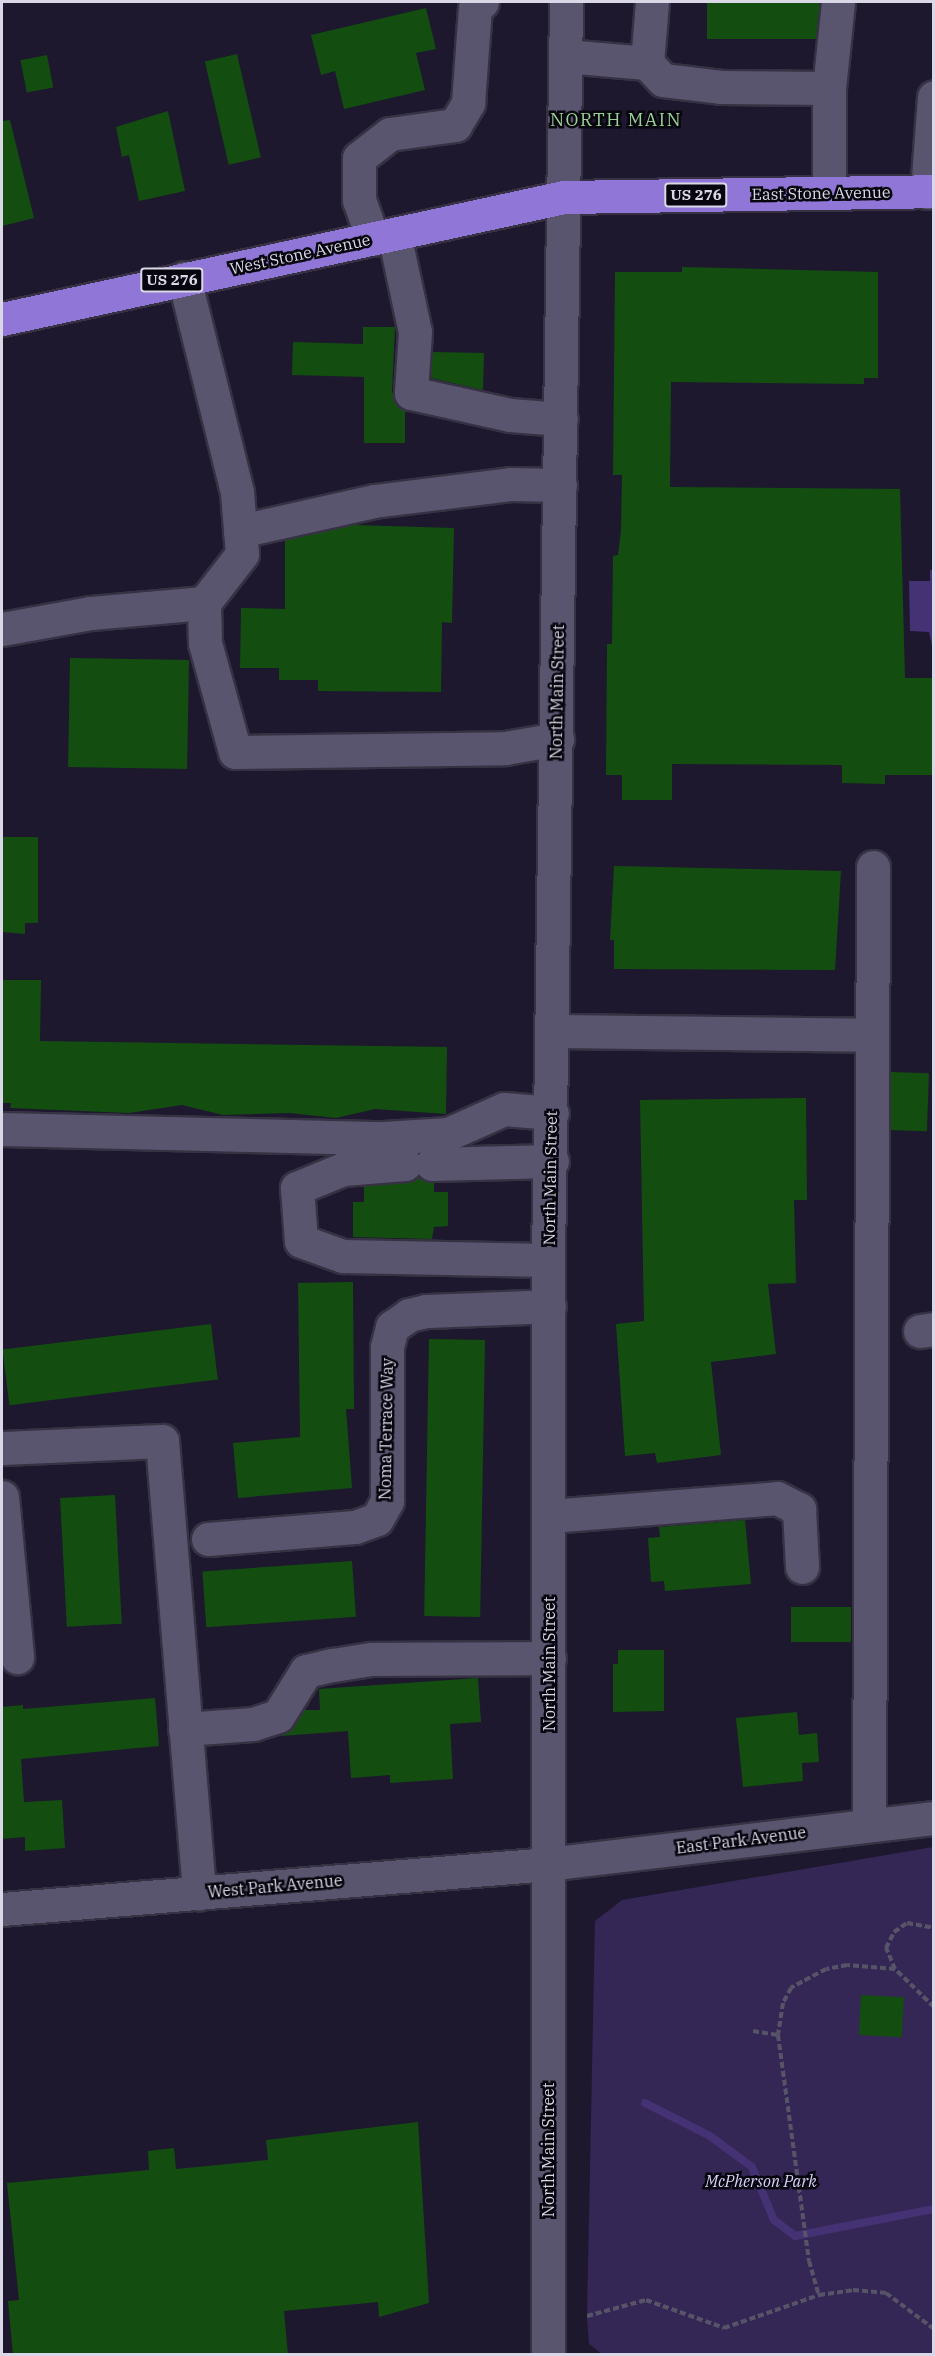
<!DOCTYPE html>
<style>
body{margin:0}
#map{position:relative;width:935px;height:2356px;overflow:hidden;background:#1d182e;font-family:"IBM Plex Serif",serif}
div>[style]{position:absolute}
.green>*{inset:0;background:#342755}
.water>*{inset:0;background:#453274}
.stream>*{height:8px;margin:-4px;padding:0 4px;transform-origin:4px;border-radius:4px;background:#453274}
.building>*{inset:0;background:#134e10;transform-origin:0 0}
.path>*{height:4px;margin-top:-2px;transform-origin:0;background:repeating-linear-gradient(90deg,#585468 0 6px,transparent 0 9px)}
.roads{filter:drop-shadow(2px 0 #363243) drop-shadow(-2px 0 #363243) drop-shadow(0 2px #363243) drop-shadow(0 -2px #363243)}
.minor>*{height:33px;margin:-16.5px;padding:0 16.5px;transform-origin:16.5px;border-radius:16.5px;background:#5a556f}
.highway>*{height:33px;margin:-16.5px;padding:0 16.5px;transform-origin:16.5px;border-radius:16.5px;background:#9077d7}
span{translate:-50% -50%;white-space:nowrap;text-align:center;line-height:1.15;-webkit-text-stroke:5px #07050e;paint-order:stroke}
.shield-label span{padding:2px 4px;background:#07050e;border:2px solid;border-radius:4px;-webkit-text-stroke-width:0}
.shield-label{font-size:15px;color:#dad7e7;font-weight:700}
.street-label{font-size:16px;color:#dad7e7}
.park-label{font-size:16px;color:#d9d1fa;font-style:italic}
.neighbourhood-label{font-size:18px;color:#9bd196;letter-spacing:1.5px}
.frame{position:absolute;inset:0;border:3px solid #dad7e7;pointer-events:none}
</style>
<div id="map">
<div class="green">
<i style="clip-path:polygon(933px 1847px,933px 2354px,602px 2354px,589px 2344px,587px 2316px,595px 1921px,622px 1900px)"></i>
</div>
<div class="water">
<i style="clip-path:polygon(930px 570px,934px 570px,933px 650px,929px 632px,910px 631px,909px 581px,930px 581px)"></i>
</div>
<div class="stream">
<i style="left:645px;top:2103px;width:73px;rotate:26.9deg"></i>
<i style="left:710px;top:2136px;width:52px;rotate:36.4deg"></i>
<i style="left:752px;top:2167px;width:57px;rotate:67.5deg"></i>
<i style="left:774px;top:2220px;width:26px;rotate:37deg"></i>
<i style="left:795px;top:2236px;width:142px;rotate:-11deg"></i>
</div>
<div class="building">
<i style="left:707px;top:2px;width:112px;height:37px"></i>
<i style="clip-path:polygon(426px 8px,436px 49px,416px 53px,425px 90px,344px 109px,335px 71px,321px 75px,311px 35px)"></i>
<i style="left:237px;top:54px;width:106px;height:33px;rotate:77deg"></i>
<i style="left:47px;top:55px;width:33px;height:27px;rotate:79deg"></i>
<i style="clip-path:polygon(168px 111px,185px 191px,139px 201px,129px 155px,122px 157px,116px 127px)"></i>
<i style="clip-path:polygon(10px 120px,34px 218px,2px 226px,2px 121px)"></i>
<i style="clip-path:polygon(682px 267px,878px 272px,878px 378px,864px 378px,864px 384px,671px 382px,670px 487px,900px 489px,905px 678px,933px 678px,933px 775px,885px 775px,885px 784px,842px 783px,842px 765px,672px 764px,672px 800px,622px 800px,622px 775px,606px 775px,607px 644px,612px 644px,613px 556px,618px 555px,621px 530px,622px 475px,613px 475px,615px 272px,682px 272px)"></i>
<i style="clip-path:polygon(363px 327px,395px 327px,392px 392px,405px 411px,405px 443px,364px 443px,364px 377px,292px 375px,293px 342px,363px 344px)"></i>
<i style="clip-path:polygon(432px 352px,484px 353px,483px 390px,431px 378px)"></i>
<i style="clip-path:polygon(354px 525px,454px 528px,452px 623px,442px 622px,441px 692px,318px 691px,318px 680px,279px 680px,279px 668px,240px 668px,241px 608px,285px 609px,285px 540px)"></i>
<i style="left:70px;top:658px;width:119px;height:109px;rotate:1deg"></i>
<i style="clip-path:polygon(2px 837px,38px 837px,38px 923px,25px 923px,25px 934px,2px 932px)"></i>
<i style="clip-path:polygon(614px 866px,841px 871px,835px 970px,614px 969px,614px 940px,610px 940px)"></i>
<i style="clip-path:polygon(2px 980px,41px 980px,40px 1041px,447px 1047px,446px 1114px,375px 1109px,336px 1118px,290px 1113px,223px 1115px,182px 1105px,129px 1113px,10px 1108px,11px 1103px,2px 1103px)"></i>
<i style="left:891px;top:1072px;width:38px;height:58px;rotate:2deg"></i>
<i style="clip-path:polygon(806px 1098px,807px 1200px,794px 1200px,796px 1283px,768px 1284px,776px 1354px,711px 1362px,721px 1455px,657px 1463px,655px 1453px,625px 1456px,616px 1324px,644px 1321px,640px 1100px)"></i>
<i style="clip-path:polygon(418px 1176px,434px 1183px,434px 1192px,448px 1192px,448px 1226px,434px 1227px,432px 1239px,353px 1237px,353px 1202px,364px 1202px,364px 1186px,406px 1183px)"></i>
<i style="clip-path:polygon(353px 1282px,354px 1409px,346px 1409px,352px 1488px,238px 1498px,233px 1443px,300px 1437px,298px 1283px)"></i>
<i style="left:211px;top:1324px;width:56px;height:210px;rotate:83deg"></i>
<i style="left:429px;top:1339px;width:56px;height:277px;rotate:1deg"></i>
<i style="left:115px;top:1495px;width:129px;height:55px;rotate:87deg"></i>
<i style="clip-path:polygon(745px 1520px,751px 1584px,665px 1591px,664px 1581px,651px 1582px,648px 1538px,660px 1537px,659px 1527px)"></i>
<i style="left:352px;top:1561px;width:56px;height:150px;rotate:86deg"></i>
<i style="left:791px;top:1607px;width:60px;height:35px"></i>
<i style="clip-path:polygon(618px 1650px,664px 1650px,664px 1711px,613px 1712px,613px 1664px,618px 1664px)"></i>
<i style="clip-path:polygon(478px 1678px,481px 1722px,450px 1724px,453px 1779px,390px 1783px,390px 1775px,351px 1778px,348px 1731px,281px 1736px,304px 1710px,320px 1710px,319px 1689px)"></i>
<i style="clip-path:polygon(155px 1698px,159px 1746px,21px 1759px,24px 1802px,62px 1800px,65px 1848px,25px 1851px,25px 1837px,2px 1839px,2px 1707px,23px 1705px,23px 1709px)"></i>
<i style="clip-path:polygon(797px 1712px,799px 1735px,817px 1733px,819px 1762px,802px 1763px,803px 1781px,743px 1787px,736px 1718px)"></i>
<i style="left:861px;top:1995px;width:43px;height:40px;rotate:3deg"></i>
<i style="clip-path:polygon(418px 2122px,429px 2303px,379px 2317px,378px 2302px,284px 2311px,288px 2355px,13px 2355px,8px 2301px,19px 2300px,7px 2183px,149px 2170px,148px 2151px,174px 2148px,176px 2169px,268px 2160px,266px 2140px)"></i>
</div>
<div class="path">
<i style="left:895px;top:1969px;width:23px;rotate:-113deg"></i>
<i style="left:886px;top:1948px;width:18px;rotate:-63deg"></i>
<i style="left:894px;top:1932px;width:16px;rotate:-35deg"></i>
<i style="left:907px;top:1923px;width:27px;rotate:10deg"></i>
<i style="left:934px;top:2007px;width:54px;rotate:-135.7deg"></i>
<i style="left:895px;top:1969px;width:48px;rotate:-175.2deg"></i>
<i style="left:847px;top:1965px;width:21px;rotate:169deg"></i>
<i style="left:826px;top:1969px;width:40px;rotate:152deg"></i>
<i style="left:791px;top:1988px;width:17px;rotate:118deg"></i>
<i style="left:783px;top:2003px;width:32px;rotate:99deg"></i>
<i style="left:778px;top:2035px;width:228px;rotate:82.2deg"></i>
<i style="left:809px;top:2261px;width:35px;rotate:74deg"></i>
<i style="left:819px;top:2295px;width:34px;rotate:-8deg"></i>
<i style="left:853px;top:2290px;width:33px;rotate:5deg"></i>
<i style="left:886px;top:2293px;width:60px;rotate:36.9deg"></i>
<i style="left:753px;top:2031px;width:25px;rotate:9deg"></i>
<i style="left:587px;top:2316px;width:61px;rotate:-15.2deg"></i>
<i style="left:646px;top:2300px;width:83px;rotate:19.7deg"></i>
<i style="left:724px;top:2328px;width:101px;rotate:-19.2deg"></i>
</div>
<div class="roads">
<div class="minor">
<i style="left:565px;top:56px;width:82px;rotate:4.9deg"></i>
<i style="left:647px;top:63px;width:61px;rotate:-85.3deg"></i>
<i style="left:647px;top:63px;width:23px;rotate:47deg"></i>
<i style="left:663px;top:80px;width:58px;rotate:6.9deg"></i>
<i style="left:721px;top:87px;width:108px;rotate:0.5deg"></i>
<i style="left:927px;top:192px;width:95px;rotate:-85.8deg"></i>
<i style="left:829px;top:193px;width:105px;rotate:-90deg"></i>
<i style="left:829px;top:88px;width:86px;rotate:-84deg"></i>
<i style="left:394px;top:234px;width:100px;rotate:77.9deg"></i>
<i style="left:415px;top:332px;width:61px;rotate:93.8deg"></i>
<i style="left:411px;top:393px;width:101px;rotate:12.5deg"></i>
<i style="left:510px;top:415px;width:51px;rotate:4.5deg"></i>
<i style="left:373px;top:239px;width:41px;rotate:-109.7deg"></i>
<i style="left:359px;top:200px;width:42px;rotate:-90deg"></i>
<i style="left:359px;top:158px;width:39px;rotate:-38deg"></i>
<i style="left:390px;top:134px;width:66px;rotate:-7.9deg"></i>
<i style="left:455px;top:125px;width:26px;rotate:-59deg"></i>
<i style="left:468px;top:103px;width:95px;rotate:-85.8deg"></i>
<i style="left:475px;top:8px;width:9px;rotate:-41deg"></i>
<i style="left:184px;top:278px;width:220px;rotate:76.1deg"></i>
<i style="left:237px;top:492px;width:62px;rotate:85.4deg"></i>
<i style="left:242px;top:554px;width:62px;rotate:127.8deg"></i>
<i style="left:204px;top:603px;width:40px;rotate:88.6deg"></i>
<i style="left:205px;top:643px;width:113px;rotate:74.6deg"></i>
<i style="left:235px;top:752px;width:270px;rotate:-0.8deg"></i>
<i style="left:505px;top:748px;width:53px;rotate:-9.8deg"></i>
<i style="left:240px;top:531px;width:137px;rotate:-12.6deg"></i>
<i style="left:374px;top:501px;width:137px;rotate:-7.1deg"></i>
<i style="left:510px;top:484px;width:50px;rotate:1.1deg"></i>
<i style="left:2px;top:629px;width:90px;rotate:-10.2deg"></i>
<i style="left:91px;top:613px;width:113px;rotate:-5.1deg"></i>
<i style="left:553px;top:1031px;width:319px;rotate:0.7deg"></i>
<i style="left:2px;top:1129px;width:381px;rotate:1.4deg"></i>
<i style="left:383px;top:1138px;width:65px;rotate:-3.5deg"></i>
<i style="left:448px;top:1134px;width:61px;rotate:-24.1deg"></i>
<i style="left:504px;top:1109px;width:48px;rotate:4.8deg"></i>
<i style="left:405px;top:1164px;width:62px;rotate:175.4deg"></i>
<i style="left:343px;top:1169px;width:50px;rotate:157.6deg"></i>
<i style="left:297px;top:1188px;width:53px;rotate:85.7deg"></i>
<i style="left:301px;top:1241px;width:45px;rotate:19.7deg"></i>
<i style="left:343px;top:1256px;width:205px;rotate:1.1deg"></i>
<i style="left:432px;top:1164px;width:120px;rotate:-1.4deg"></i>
<i style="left:920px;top:1331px;width:14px;rotate:-8deg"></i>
<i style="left:2px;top:1448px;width:160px;rotate:-2.5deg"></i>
<i style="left:162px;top:1441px;width:454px;rotate:85.3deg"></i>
<i style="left:2px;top:1497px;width:161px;rotate:84.6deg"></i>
<i style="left:550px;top:1516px;width:228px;rotate:-4.5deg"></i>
<i style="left:777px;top:1498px;width:25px;rotate:27deg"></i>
<i style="left:799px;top:1509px;width:58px;rotate:87deg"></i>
<i style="left:208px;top:1539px;width:147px;rotate:-4.7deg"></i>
<i style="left:355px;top:1527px;width:23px;rotate:-20deg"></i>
<i style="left:377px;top:1519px;width:21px;rotate:-61deg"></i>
<i style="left:387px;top:1501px;width:154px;rotate:-90deg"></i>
<i style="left:387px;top:1347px;width:21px;rotate:-76deg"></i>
<i style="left:392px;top:1327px;width:21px;rotate:-35deg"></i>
<i style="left:409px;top:1315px;width:17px;rotate:-13deg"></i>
<i style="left:426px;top:1311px;width:123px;rotate:-2.3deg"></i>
<i style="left:185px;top:1729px;width:68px;rotate:-4.2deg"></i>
<i style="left:253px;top:1724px;width:26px;rotate:-18deg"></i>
<i style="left:278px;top:1716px;width:53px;rotate:-58.1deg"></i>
<i style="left:306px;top:1671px;width:28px;rotate:-13deg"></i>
<i style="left:333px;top:1665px;width:39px;rotate:-9deg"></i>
<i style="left:372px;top:1659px;width:177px;rotate:-0.3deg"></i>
<i style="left:869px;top:1824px;width:957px;rotate:-89.76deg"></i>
<i style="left:2px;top:1909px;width:548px;rotate:-4.71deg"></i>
<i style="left:548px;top:1864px;width:389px;rotate:-6.8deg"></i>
<i style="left:548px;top:2354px;width:1094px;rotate:-90deg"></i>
<i style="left:548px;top:1260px;width:1258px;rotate:-89.18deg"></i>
</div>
<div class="highway">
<i style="left:2px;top:319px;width:575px;rotate:-12.25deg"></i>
<i style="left:564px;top:197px;width:370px;rotate:-0.9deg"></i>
</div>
</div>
<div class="shield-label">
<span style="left:696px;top:195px">US 276</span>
<span style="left:172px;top:280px">US 276</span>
</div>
<div class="street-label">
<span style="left:821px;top:193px;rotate:-1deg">East Stone Avenue</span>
<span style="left:300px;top:254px;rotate:-12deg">West Stone Avenue</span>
<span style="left:557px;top:692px;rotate:-89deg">North Main Street</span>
<span style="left:550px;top:1178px;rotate:-89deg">North Main Street</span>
<span style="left:386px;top:1429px;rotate:-89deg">Noma Terrace Way</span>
<span style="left:549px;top:1664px;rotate:-90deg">North Main Street</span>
<span style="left:741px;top:1840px;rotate:-7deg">East Park Avenue</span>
<span style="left:275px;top:1886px;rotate:-5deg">West Park Avenue</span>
<span style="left:548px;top:2150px;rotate:-90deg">North Main Street</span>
</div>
<div class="park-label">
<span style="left:761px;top:2181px">McPherson Park</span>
</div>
<div class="neighbourhood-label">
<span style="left:616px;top:120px">NORTH MAIN</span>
</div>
<div class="frame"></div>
</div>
